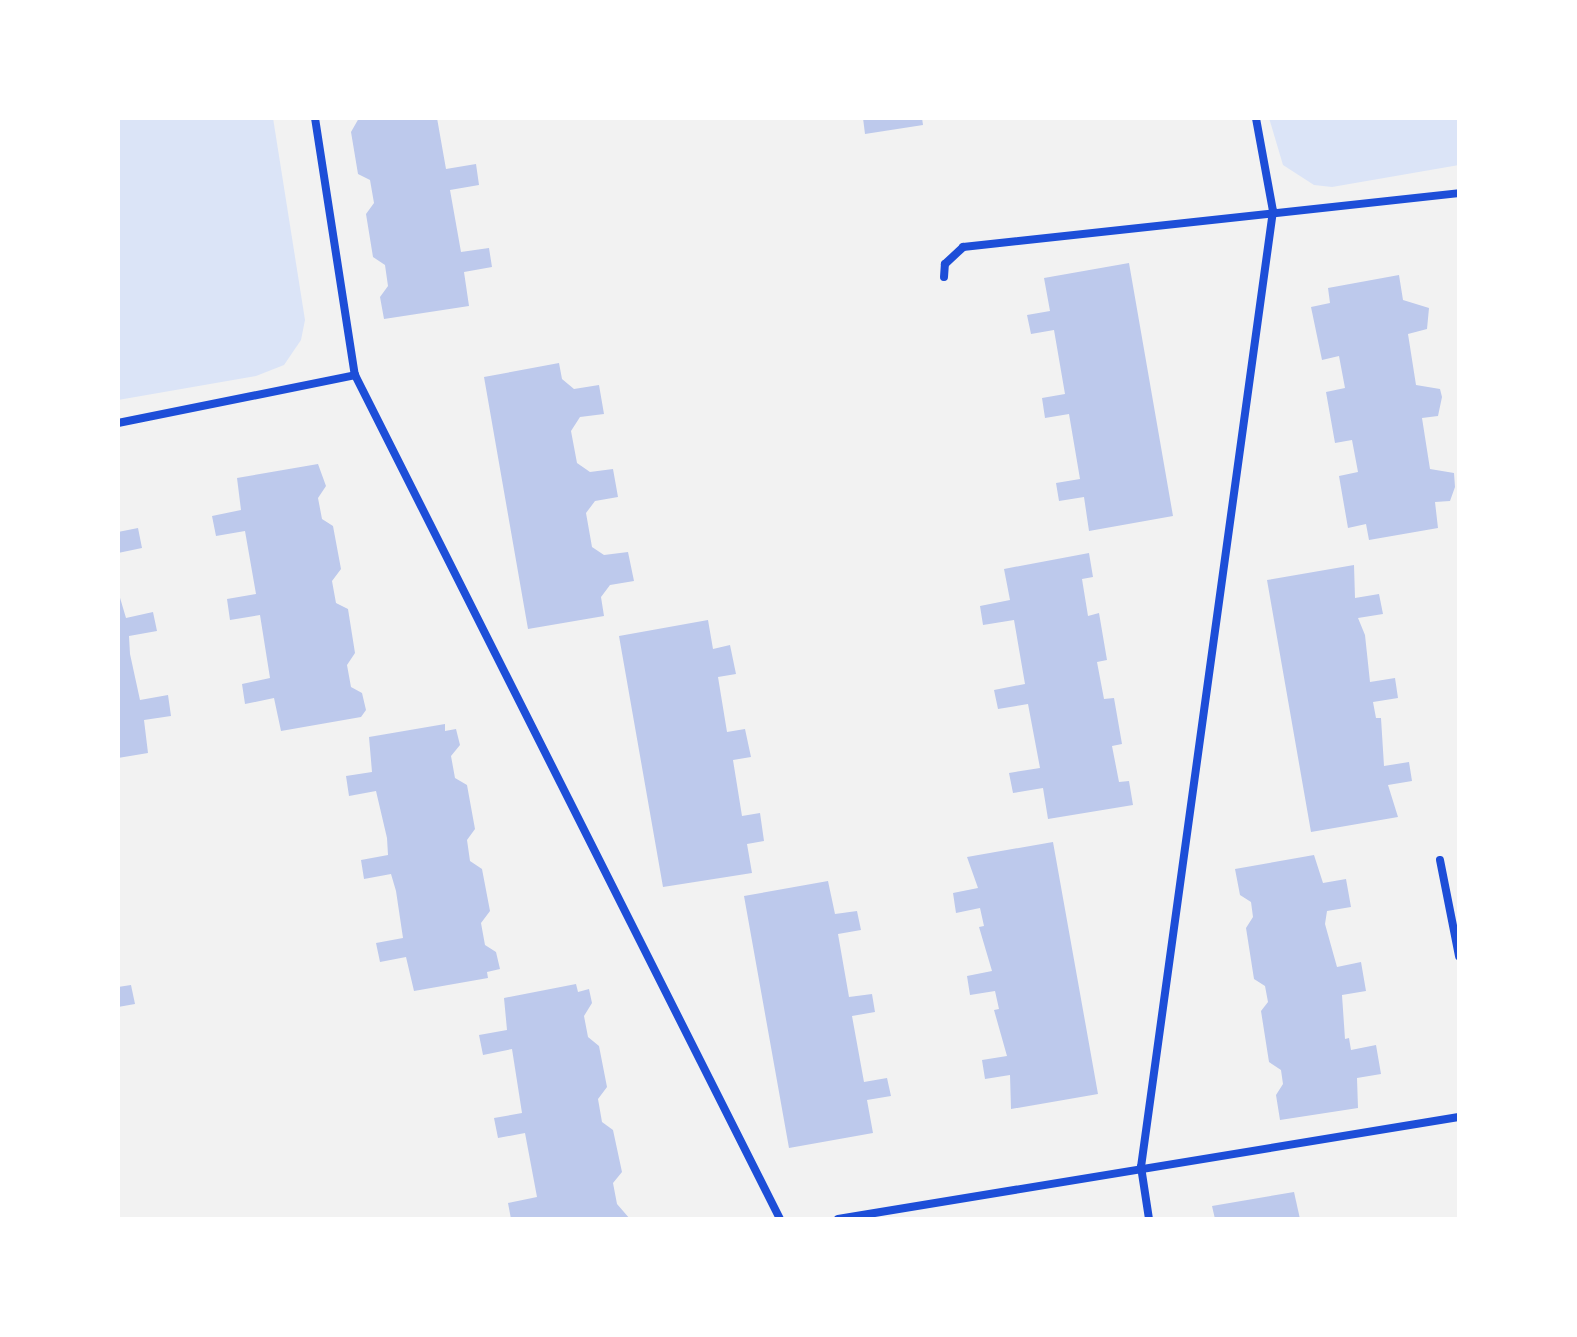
<!DOCTYPE html>
<style>
body{margin:0}
#map{position:relative;width:1577px;height:1337px;overflow:hidden;background:#f2f2f2;font-family:"PT Sans Narrow",sans-serif}
div>[style]{position:absolute}
.green>*{inset:0;background:#dbe4f7}
.building>*{inset:0;background:#bdc9ec}
.minor>*{height:8px;margin:-4px;padding:0 4px;transform-origin:4px;border-radius:4px;background:#1d4ed8}
span{translate:-50% -50%;white-space:nowrap;text-align:center;line-height:1.15;-webkit-text-stroke:6px #fff;paint-order:stroke}
.frame{position:absolute;inset:0;border:120px solid #fff;pointer-events:none}
</style>
<div id="map">
<div class="green">
<i style="clip-path:polygon(118px 118px,273px 118px,305px 320px,301px 340px,284px 365px,256px 376px,118px 400px)"></i>
<i style="clip-path:polygon(1269px 118px,1459px 118px,1459px 165px,1332px 187px,1314px 185px,1283px 165px)"></i>
</div>
<div class="building">
<i style="clip-path:polygon(359px 118px,437px 118px,446px 169px,476px 164px,479px 185px,450px 190px,461px 252px,489px 248px,492px 267px,464px 272px,469px 306px,384px 319px,380px 297px,388px 286px,385px 265px,373px 257px,366px 214px,374px 203px,370px 180px,358px 174px,351px 132px)"></i>
<i style="clip-path:polygon(863px 118px,922px 118px,923px 125px,865px 134px)"></i>
<i style="clip-path:polygon(1129px 263px,1173px 516px,1089px 531px,1084px 497px,1059px 501px,1056px 483px,1080px 479px,1069px 414px,1045px 418px,1042px 398px,1065px 394px,1054px 330px,1031px 334px,1027px 315px,1050px 311px,1044px 278px)"></i>
<i style="clip-path:polygon(1399px 275px,1403px 300px,1429px 308px,1427px 329px,1408px 334px,1416px 385px,1440px 389px,1442px 397px,1438px 416px,1422px 418px,1430px 469px,1454px 473px,1455px 487px,1450px 501px,1435px 502px,1438px 528px,1369px 540px,1366px 524px,1348px 528px,1339px 476px,1358px 472px,1352px 440px,1335px 443px,1326px 392px,1345px 388px,1339px 356px,1322px 360px,1311px 307px,1330px 303px,1328px 288px)"></i>
<i style="clip-path:polygon(559px 363px,562px 379px,574px 389px,599px 385px,604px 414px,580px 417px,571px 431px,577px 463px,590px 472px,613px 469px,618px 497px,595px 501px,586px 513px,592px 547px,604px 555px,628px 552px,634px 581px,610px 585px,601px 597px,604px 616px,528px 629px,484px 377px)"></i>
<i style="clip-path:polygon(318px 464px,326px 486px,318px 498px,322px 519px,333px 526px,341px 569px,332px 581px,336px 603px,348px 609px,355px 653px,347px 665px,351px 687px,362px 693px,366px 710px,361px 717px,281px 731px,274px 698px,245px 704px,242px 684px,270px 678px,260px 615px,230px 620px,227px 599px,256px 594px,245px 531px,216px 536px,212px 516px,241px 510px,237px 478px)"></i>
<i style="clip-path:polygon(138px 528px,142px 548px,118px 553px,118px 532px)"></i>
<i style="clip-path:polygon(1089px 553px,1093px 577px,1082px 579px,1088px 616px,1099px 613px,1107px 660px,1097px 662px,1104px 699px,1114px 698px,1122px 744px,1112px 746px,1119px 782px,1129px 781px,1133px 805px,1048px 819px,1043px 788px,1013px 793px,1009px 773px,1040px 768px,1028px 704px,998px 709px,994px 690px,1025px 684px,1014px 620px,983px 625px,980px 606px,1010px 600px,1004px 569px)"></i>
<i style="clip-path:polygon(1354px 565px,1355px 598px,1379px 594px,1383px 614px,1358px 618px,1365px 635px,1370px 682px,1395px 678px,1398px 698px,1373px 702px,1376px 718px,1381px 718px,1384px 766px,1409px 762px,1412px 781px,1388px 785px,1398px 817px,1311px 832px,1267px 580px)"></i>
<i style="clip-path:polygon(118px 591px,126px 618px,153px 612px,157px 631px,129px 636px,130px 654px,140px 700px,168px 695px,171px 716px,144px 720px,148px 753px,118px 758px)"></i>
<i style="clip-path:polygon(708px 620px,713px 649px,730px 645px,736px 674px,718px 677px,727px 732px,745px 729px,751px 757px,733px 760px,742px 816px,760px 813px,764px 841px,747px 844px,752px 873px,663px 887px,619px 636px)"></i>
<i style="clip-path:polygon(445px 724px,445px 731px,456px 729px,460px 745px,451px 756px,455px 778px,467px 785px,475px 829px,467px 840px,470px 861px,482px 869px,490px 911px,481px 923px,485px 945px,496px 952px,500px 969px,487px 972px,488px 978px,414px 991px,406px 957px,380px 962px,376px 943px,403px 938px,396px 891px,391px 874px,364px 879px,361px 860px,388px 855px,387px 838px,376px 791px,349px 796px,346px 776px,372px 772px,369px 737px)"></i>
<i style="clip-path:polygon(1053px 842px,1098px 1094px,1011px 1109px,1010px 1075px,985px 1079px,982px 1060px,1007px 1056px,994px 1010px,999px 1009px,995px 991px,970px 995px,967px 976px,992px 971px,979px 927px,984px 926px,980px 908px,956px 913px,953px 893px,978px 888px,967px 857px)"></i>
<i style="clip-path:polygon(1314px 855px,1323px 883px,1346px 879px,1351px 907px,1327px 911px,1325px 924px,1337px 967px,1361px 962px,1366px 991px,1342px 995px,1345px 1039px,1349px 1038px,1351px 1050px,1376px 1045px,1381px 1074px,1357px 1078px,1358px 1108px,1280px 1120px,1276px 1095px,1283px 1084px,1281px 1070px,1269px 1062px,1261px 1011px,1268px 1002px,1265px 986px,1254px 979px,1246px 928px,1253px 917px,1251px 902px,1240px 895px,1235px 869px)"></i>
<i style="clip-path:polygon(828px 881px,835px 914px,857px 911px,861px 930px,838px 934px,849px 997px,872px 994px,875px 1012px,852px 1016px,864px 1082px,887px 1078px,891px 1096px,867px 1100px,873px 1133px,789px 1148px,744px 896px)"></i>
<i style="clip-path:polygon(576px 984px,578px 992px,589px 989px,592px 1003px,584px 1016px,588px 1037px,599px 1046px,607px 1087px,598px 1099px,602px 1122px,613px 1130px,622px 1172px,613px 1183px,617px 1204px,630px 1219px,511px 1219px,508px 1203px,537px 1197px,525px 1133px,498px 1138px,494px 1118px,522px 1113px,512px 1049px,483px 1055px,479px 1035px,507px 1030px,504px 998px)"></i>
<i style="clip-path:polygon(131px 985px,135px 1004px,118px 1007px,118px 987px)"></i>
<i style="clip-path:polygon(1294px 1192px,1300px 1219px,1215px 1219px,1212px 1206px)"></i>
</div>
<div class="minor">
<i style="left:315px;top:118px;width:260px;rotate:81.2deg"></i>
<i style="left:355px;top:375px;width:945px;rotate:63.27deg"></i>
<i style="left:944px;top:277px;width:13px;rotate:-86deg"></i>
<i style="left:945px;top:264px;width:25px;rotate:-43deg"></i>
<i style="left:963px;top:247px;width:499px;rotate:-6.2deg"></i>
<i style="left:118px;top:423px;width:242px;rotate:-11.4deg"></i>
<i style="left:1440px;top:860px;width:98px;rotate:78.8deg"></i>
<i style="left:838px;top:1219px;width:629px;rotate:-9.33deg"></i>
<i style="left:1149px;top:1219px;width:53px;rotate:-98.7deg"></i>
<i style="left:1141px;top:1167px;width:965px;rotate:-82.14deg"></i>
<i style="left:1273px;top:211px;width:95px;rotate:-100.4deg"></i>
</div>
<div class="frame"></div>
</div>
